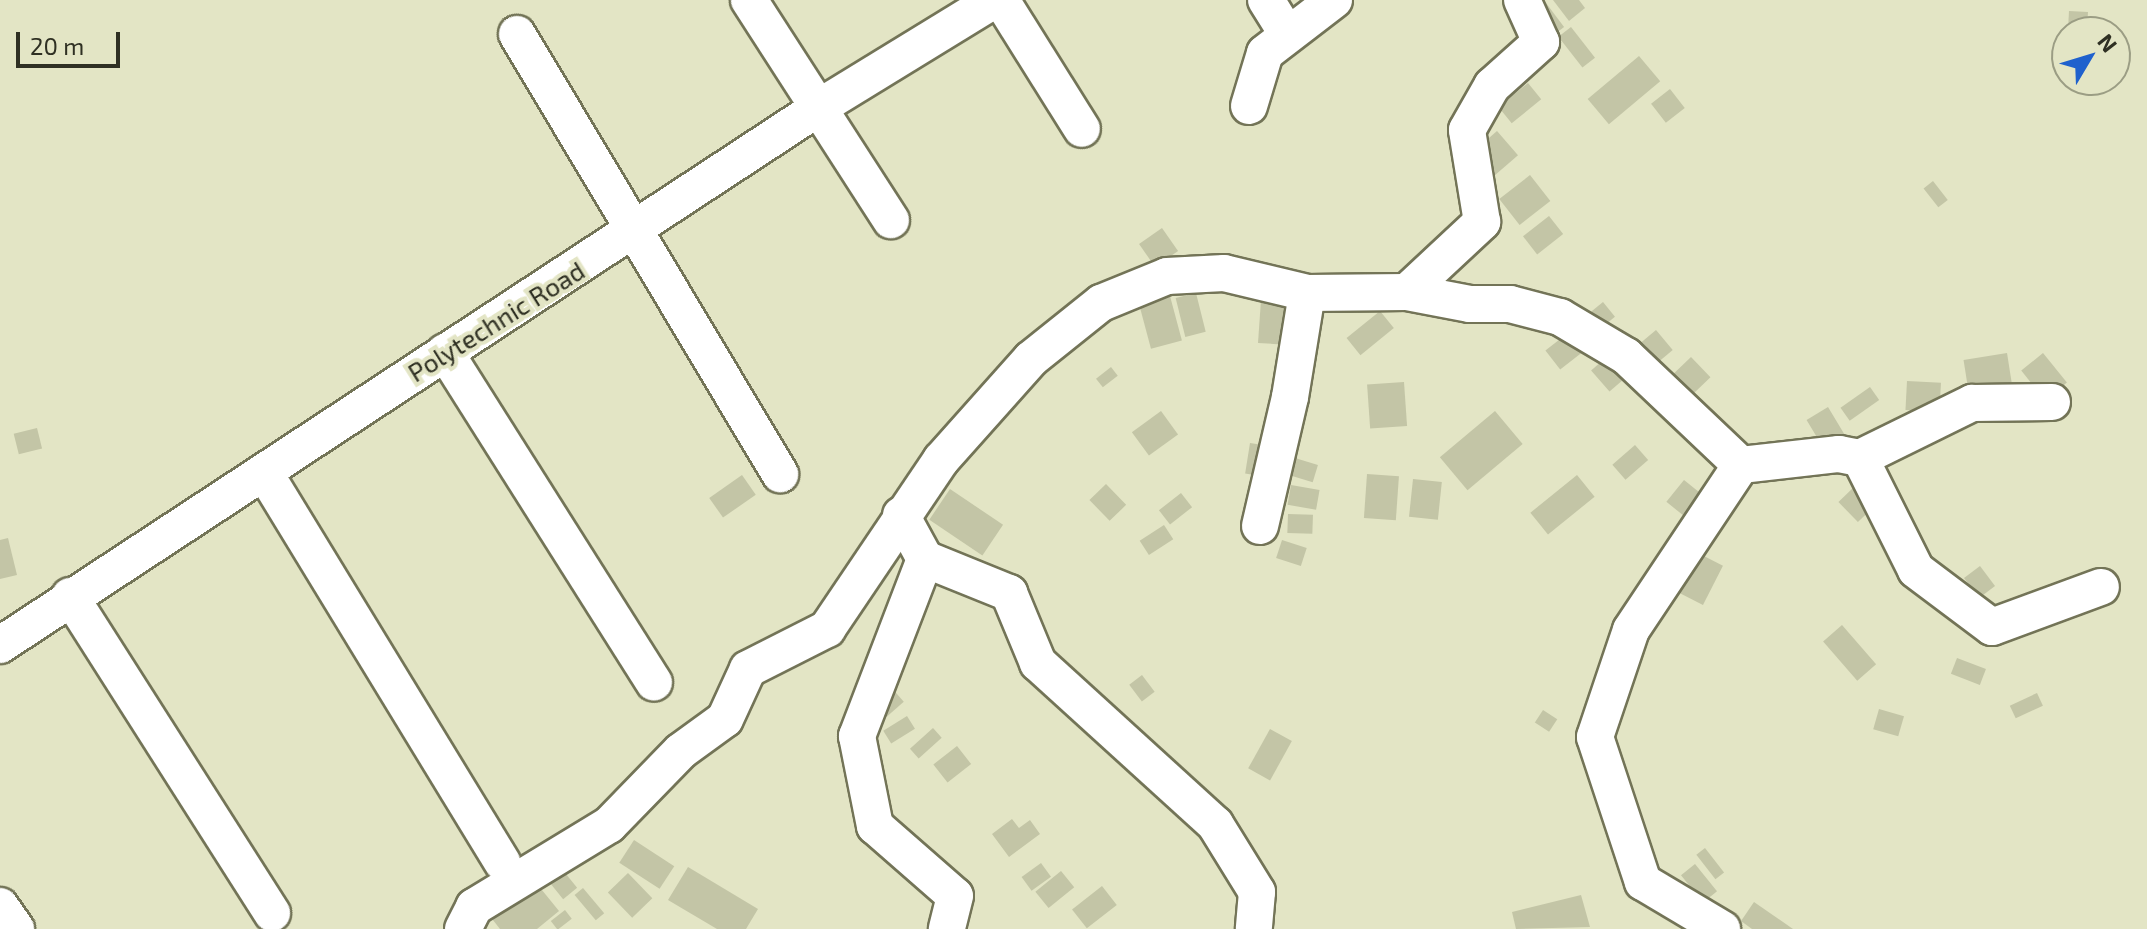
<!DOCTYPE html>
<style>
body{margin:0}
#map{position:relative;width:2147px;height:929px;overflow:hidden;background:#e3e5c5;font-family:"Exo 2",sans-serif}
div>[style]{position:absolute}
.building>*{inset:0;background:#c3c5a6;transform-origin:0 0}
.roads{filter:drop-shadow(2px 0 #737457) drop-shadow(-2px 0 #737457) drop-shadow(0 2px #737457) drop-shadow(0 -2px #737457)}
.minor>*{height:36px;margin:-18px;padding:0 18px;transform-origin:18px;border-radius:18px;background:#fff}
span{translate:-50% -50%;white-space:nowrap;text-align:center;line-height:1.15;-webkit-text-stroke:8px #e3e5c5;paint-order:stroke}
.street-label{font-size:26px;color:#2f3023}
.north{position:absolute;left:2051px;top:16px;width:80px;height:80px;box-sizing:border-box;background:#e3e5c5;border:2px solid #9b9d84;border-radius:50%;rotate:52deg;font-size:22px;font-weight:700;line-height:32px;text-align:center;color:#2f3023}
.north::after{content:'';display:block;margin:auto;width:28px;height:36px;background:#1f61cd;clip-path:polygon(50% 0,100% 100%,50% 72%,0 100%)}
.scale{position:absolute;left:16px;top:32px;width:104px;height:36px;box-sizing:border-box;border:4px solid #2f3023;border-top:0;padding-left:10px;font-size:24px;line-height:28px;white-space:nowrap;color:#2f3023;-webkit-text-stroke:6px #e3e5c5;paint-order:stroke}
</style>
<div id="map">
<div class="building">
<i style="clip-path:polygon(1553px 0,1579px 0,1585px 8px,1569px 21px)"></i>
<i style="left:1546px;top:3px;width:30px;height:14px;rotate:53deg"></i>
<i style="left:2069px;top:11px;width:19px;height:21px;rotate:3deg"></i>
<i style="left:1571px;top:27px;width:39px;height:16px;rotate:52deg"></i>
<i style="left:1639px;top:56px;width:33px;height:67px;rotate:50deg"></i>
<i style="left:1528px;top:83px;width:21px;height:38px;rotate:51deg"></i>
<i style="left:1670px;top:89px;width:24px;height:24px;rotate:52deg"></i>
<i style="left:1497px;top:131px;width:32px;height:33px;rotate:49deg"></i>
<i style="left:1530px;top:175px;width:33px;height:39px;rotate:52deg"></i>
<i style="left:1933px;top:181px;width:24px;height:12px;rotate:52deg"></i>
<i style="left:1549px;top:216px;width:23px;height:33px;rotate:52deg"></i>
<i style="left:1162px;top:228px;width:28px;height:28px;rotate:55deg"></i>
<i style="left:1196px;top:293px;width:40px;height:21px;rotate:76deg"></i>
<i style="left:1170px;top:296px;width:46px;height:32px;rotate:75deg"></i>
<i style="left:1261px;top:300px;width:30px;height:43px;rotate:4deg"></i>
<i style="left:1603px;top:302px;width:19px;height:15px;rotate:51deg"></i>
<i style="left:1380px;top:311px;width:22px;height:43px;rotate:51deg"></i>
<i style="left:1573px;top:329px;width:24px;height:35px;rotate:52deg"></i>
<i style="left:1656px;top:330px;width:26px;height:23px;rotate:50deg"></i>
<i style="left:2007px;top:353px;width:30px;height:44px;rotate:81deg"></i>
<i style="left:2043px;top:353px;width:38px;height:28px;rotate:51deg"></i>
<i style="left:1610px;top:354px;width:28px;height:25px;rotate:49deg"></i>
<i style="left:1691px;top:357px;width:28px;height:25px;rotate:46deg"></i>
<i style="left:1111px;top:367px;width:11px;height:19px;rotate:52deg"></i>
<i style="left:1907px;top:381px;width:34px;height:29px;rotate:3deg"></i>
<i style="left:1404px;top:382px;width:44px;height:37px;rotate:86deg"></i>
<i style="left:1870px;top:387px;width:16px;height:36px;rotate:55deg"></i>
<i style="left:1828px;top:407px;width:33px;height:25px;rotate:59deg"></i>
<i style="left:1161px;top:411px;width:29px;height:36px;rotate:54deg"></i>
<i style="left:1495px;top:411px;width:43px;height:72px;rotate:50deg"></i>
<i style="left:37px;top:428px;width:21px;height:24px;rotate:76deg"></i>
<i style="left:1250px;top:443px;width:18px;height:31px;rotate:9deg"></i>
<i style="left:1635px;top:445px;width:20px;height:30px;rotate:49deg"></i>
<i style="left:1295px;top:458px;width:24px;height:18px;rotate:17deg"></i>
<i style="left:1367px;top:474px;width:32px;height:44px;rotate:4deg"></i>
<i style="left:742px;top:475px;width:24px;height:40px;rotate:55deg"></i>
<i style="left:1577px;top:475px;width:28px;height:60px;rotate:51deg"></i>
<i style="left:1413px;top:479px;width:29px;height:38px;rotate:6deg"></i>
<i style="left:1684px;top:480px;width:22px;height:28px;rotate:39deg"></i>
<i style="left:1106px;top:484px;width:29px;height:23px;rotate:46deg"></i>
<i style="left:1291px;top:485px;width:29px;height:20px;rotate:10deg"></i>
<i style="left:1855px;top:486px;width:28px;height:23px;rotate:46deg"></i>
<i style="left:950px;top:489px;width:64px;height:37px;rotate:34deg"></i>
<i style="left:1181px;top:493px;width:18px;height:28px;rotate:52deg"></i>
<i style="left:1288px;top:514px;width:25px;height:19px;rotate:2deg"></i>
<i style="left:1164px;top:525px;width:17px;height:29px;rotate:57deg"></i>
<i style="clip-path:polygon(8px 538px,17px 575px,0 579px,0 540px)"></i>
<i style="left:1282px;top:540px;width:26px;height:19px;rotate:18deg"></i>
<i style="left:1698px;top:553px;width:28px;height:44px;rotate:27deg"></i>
<i style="left:1980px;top:566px;width:25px;height:20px;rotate:53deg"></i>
<i style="left:1842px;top:625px;width:52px;height:25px;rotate:49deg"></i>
<i style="left:1957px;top:658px;width:31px;height:17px;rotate:21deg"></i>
<i style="left:1142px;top:675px;width:21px;height:16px;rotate:53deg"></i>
<i style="left:890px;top:686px;width:21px;height:23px;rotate:49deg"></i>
<i style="left:2037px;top:693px;width:14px;height:30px;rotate:65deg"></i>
<i style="left:1879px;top:709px;width:26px;height:21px;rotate:16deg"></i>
<i style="left:1543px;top:710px;width:17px;height:15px;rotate:33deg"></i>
<i style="left:907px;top:716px;width:15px;height:28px;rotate:58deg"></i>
<i style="left:933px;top:728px;width:13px;height:31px;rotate:48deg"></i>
<i style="left:1270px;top:729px;width:25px;height:45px;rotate:29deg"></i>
<i style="left:957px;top:746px;width:23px;height:30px;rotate:52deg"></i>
<i style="clip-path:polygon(1012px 819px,1019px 828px,1030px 820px,1040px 834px,1009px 857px,992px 834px)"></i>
<i style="left:634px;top:840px;width:48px;height:27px;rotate:33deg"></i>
<i style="left:1705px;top:848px;width:31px;height:11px;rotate:52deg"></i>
<i style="left:557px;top:863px;width:32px;height:18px;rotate:51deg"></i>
<i style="left:1041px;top:863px;width:17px;height:24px;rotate:54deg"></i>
<i style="left:1695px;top:864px;width:35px;height:18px;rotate:51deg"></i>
<i style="clip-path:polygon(688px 867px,758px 909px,746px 929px,717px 929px,668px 900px)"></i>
<i style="left:1061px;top:871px;width:21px;height:33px;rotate:51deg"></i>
<i style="left:628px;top:873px;width:35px;height:28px;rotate:46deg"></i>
<i style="clip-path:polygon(533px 879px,559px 911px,537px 929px,500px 929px,489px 915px)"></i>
<i style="left:1102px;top:886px;width:24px;height:38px;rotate:52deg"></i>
<i style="left:583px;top:888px;width:33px;height:11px;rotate:50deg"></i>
<i style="clip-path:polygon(1581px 895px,1590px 927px,1516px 929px,1512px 912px)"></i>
<i style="clip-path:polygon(1754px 902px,1793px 929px,1752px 929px,1741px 921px)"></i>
<i style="left:565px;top:910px;width:11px;height:18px;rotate:52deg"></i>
</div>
<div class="roads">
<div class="minor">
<i style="left:749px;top:0;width:262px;rotate:57.2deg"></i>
<i style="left:1001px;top:0;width:152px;rotate:57.9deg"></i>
<i style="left:1266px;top:0;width:28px;rotate:58deg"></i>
<i style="left:517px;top:34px;width:513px;rotate:59.13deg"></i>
<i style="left:1249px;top:106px;width:55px;rotate:-73.2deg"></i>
<i style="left:1265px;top:53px;width:87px;rotate:-37.5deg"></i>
<i style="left:1407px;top:292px;width:103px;rotate:-43deg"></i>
<i style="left:1482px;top:222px;width:93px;rotate:-99.3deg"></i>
<i style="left:1467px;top:130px;width:51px;rotate:-60.4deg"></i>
<i style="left:1492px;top:86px;width:66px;rotate:-41.9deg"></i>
<i style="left:1541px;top:42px;width:46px;rotate:-114.3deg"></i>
<i style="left:445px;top:352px;width:391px;rotate:57.7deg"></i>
<i style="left:1860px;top:458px;width:125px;rotate:63.4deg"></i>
<i style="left:1916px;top:570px;width:95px;rotate:36.9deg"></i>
<i style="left:1992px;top:627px;width:116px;rotate:-20.2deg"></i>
<i style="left:1741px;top:465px;width:99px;rotate:-6.4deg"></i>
<i style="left:1839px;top:454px;width:21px;rotate:11deg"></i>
<i style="left:1860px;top:458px;width:125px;rotate:-26.2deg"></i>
<i style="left:1972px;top:403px;width:80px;rotate:-0.7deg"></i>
<i style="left:264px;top:472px;width:457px;rotate:58.6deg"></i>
<i style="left:901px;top:515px;width:50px;rotate:61.4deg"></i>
<i style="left:925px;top:559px;width:91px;rotate:22deg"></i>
<i style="left:1009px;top:593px;width:76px;rotate:67.5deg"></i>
<i style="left:1038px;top:663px;width:239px;rotate:42.3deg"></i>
<i style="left:1215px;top:824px;width:80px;rotate:58.3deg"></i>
<i style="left:1257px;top:892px;width:37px;rotate:95deg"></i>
<i style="left:1260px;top:526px;width:132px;rotate:-76.9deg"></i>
<i style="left:1290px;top:397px;width:105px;rotate:-80.7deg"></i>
<i style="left:1307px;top:293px;width:100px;rotate:-0.6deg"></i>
<i style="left:1407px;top:292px;width:64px;rotate:10.8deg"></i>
<i style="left:1470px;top:304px;width:40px"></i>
<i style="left:1510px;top:304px;width:52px;rotate:14.6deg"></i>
<i style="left:1560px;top:317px;width:77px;rotate:30.6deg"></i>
<i style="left:1626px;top:356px;width:158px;rotate:43.5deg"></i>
<i style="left:1741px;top:465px;width:198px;rotate:123.7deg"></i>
<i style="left:1631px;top:630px;width:113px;rotate:108.6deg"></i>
<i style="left:1595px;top:737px;width:153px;rotate:71.7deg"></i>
<i style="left:1643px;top:882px;width:92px;rotate:30.7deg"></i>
<i style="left:925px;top:559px;width:190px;rotate:111deg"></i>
<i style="left:857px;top:736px;width:92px;rotate:78.7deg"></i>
<i style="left:875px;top:826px;width:106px;rotate:41.2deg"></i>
<i style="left:955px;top:896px;width:34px;rotate:104deg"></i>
<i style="left:70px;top:596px;width:376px;rotate:57.5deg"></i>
<i style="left:0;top:645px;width:979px;rotate:-33.28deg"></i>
<i style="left:818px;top:108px;width:206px;rotate:-31.5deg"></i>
<i style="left:0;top:906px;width:28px;rotate:55deg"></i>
<i style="left:463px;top:929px;width:25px;rotate:-63deg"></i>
<i style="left:474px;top:907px;width:158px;rotate:-31.3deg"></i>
<i style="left:609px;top:825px;width:103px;rotate:-45.8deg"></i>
<i style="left:681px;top:751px;width:54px;rotate:-36deg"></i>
<i style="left:725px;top:719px;width:55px;rotate:-65.3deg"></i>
<i style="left:748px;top:669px;width:89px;rotate:-26.9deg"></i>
<i style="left:827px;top:629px;width:204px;rotate:-56deg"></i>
<i style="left:941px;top:460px;width:135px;rotate:-48.3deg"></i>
<i style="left:1031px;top:359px;width:90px;rotate:-38.7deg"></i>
<i style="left:1101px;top:303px;width:71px;rotate:-22.2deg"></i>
<i style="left:1167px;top:276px;width:57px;rotate:-3deg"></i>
<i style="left:1224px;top:273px;width:85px;rotate:13.5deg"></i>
</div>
</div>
<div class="street-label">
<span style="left:496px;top:321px;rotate:-32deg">Polytechnic Road</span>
</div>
<div class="north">N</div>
<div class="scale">20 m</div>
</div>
